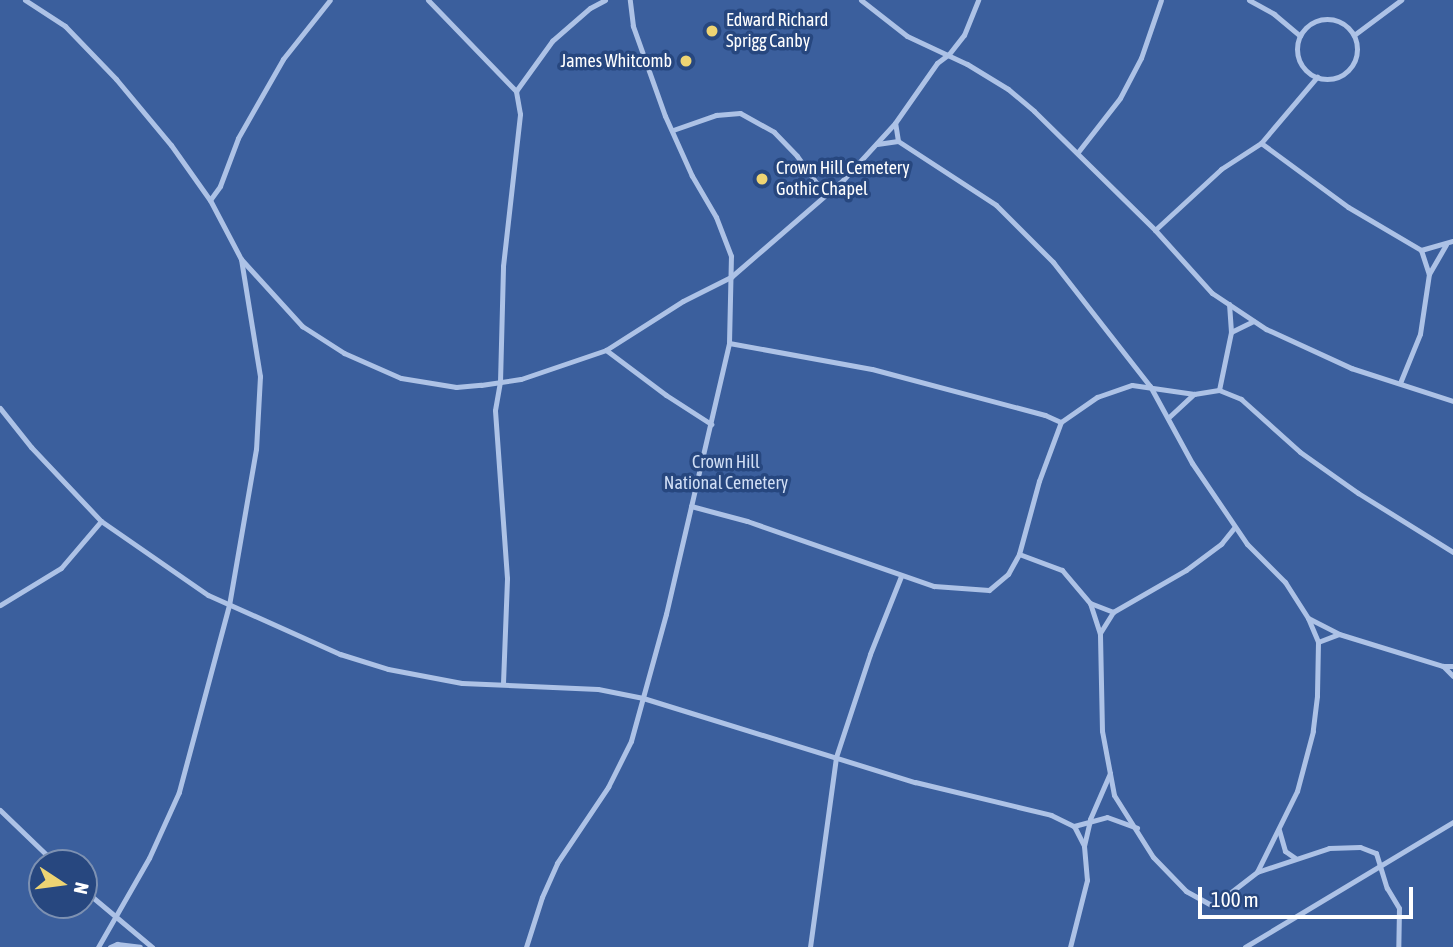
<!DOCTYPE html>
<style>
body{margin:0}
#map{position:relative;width:1453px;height:947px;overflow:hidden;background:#27477f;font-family:"Asap Condensed",sans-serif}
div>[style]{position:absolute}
.green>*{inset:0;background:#3b5f9d}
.service>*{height:5px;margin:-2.5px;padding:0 2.5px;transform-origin:2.5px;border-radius:2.5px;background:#adc2e6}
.service>.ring{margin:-2.5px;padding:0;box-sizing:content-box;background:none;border:5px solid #adc2e6;border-radius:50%}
.dots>*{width:19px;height:19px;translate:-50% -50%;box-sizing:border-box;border:4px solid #27477f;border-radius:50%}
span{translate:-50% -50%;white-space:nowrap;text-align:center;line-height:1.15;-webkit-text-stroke:7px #27477f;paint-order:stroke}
.poi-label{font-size:18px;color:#fff}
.left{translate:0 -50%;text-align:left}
.right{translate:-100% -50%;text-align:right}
.park-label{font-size:18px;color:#d0def5}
.north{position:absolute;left:28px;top:849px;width:70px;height:70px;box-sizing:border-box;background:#27477f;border:2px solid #7d91b2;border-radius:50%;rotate:103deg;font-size:19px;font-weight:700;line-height:28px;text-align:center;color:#fff}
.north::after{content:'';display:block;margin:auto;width:24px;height:32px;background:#eed473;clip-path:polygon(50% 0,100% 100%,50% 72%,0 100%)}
.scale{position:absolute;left:1198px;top:887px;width:215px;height:32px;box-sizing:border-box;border:4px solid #fff;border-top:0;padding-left:9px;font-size:21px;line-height:24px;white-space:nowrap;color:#fff;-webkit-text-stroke:5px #27477f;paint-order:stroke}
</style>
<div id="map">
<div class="green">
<i style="clip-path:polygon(evenodd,0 0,1453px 0,1453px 947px,0 947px,0 0,42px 863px,84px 863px,84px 905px,42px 905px,42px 863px)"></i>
</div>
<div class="service">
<i style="left:25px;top:0;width:48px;rotate:33deg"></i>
<i style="left:65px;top:26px;width:74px;rotate:46.1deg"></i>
<i style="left:116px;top:79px;width:86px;rotate:50.2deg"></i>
<i style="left:171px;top:145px;width:67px;rotate:54.7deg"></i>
<i style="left:210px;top:200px;width:67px;rotate:62.3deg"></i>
<i style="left:241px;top:259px;width:119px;rotate:80.8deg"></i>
<i style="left:260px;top:376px;width:73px;rotate:93.1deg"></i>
<i style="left:256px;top:449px;width:158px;rotate:99.8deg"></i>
<i style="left:229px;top:605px;width:194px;rotate:105deg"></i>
<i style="left:179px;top:792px;width:72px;rotate:114.4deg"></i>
<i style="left:149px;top:858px;width:103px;rotate:119.8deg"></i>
<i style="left:428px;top:0;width:127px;rotate:46deg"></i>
<i style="left:861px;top:0;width:58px;rotate:38deg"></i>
<i style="left:907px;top:36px;width:66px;rotate:25deg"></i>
<i style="left:967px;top:64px;width:48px;rotate:31.4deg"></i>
<i style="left:1008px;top:89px;width:34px;rotate:40deg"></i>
<i style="left:1034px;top:111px;width:170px;rotate:44.5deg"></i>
<i style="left:1155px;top:230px;width:85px;rotate:47.9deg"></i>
<i style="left:1212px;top:293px;width:65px;rotate:33.7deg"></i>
<i style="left:1266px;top:329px;width:94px;rotate:24.6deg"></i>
<i style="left:1351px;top:368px;width:107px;rotate:17.9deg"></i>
<i style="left:1249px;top:0;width:29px;rotate:29deg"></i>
<i style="left:1274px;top:14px;width:34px;rotate:40deg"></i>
<i class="ring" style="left:1297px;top:19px;width:55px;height:55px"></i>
<i style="left:1354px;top:35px;width:59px;rotate:-36.7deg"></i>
<i style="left:673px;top:130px;width:46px;rotate:-19.2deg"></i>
<i style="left:716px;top:115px;width:24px;rotate:-5deg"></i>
<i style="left:740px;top:113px;width:39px;rotate:29deg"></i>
<i style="left:774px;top:132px;width:33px;rotate:46deg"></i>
<i style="left:797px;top:156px;width:48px;rotate:54.3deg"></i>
<i style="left:898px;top:141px;width:117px;rotate:33.1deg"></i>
<i style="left:996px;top:205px;width:81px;rotate:45deg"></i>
<i style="left:1053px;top:262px;width:157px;rotate:52deg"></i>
<i style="left:1150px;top:386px;width:88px;rotate:61.4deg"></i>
<i style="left:1192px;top:463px;width:98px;rotate:55.8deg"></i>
<i style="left:1247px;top:544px;width:54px;rotate:45deg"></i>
<i style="left:1285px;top:582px;width:43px;rotate:57.4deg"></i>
<i style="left:1308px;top:618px;width:26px;rotate:67deg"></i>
<i style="left:1318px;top:642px;width:54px;rotate:91.1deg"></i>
<i style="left:1317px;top:696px;width:35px;rotate:97deg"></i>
<i style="left:1313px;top:731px;width:62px;rotate:104.9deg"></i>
<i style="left:1297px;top:791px;width:90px;rotate:116.3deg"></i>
<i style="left:1257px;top:872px;width:56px;rotate:142.3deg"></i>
<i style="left:1213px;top:906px;width:31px;rotate:-151deg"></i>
<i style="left:1186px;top:891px;width:47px;rotate:-134.1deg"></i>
<i style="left:1153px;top:857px;width:73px;rotate:-122.2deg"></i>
<i style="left:1114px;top:795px;width:65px;rotate:-100.6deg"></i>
<i style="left:1102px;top:731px;width:98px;rotate:-91.2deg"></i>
<i style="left:1100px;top:633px;width:25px;rotate:-58deg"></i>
<i style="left:1113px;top:612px;width:84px;rotate:-29.9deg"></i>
<i style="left:1186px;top:570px;width:44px;rotate:-36.6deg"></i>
<i style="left:1221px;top:544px;width:22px;rotate:-51deg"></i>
<i style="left:1261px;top:143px;width:108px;rotate:36.3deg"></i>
<i style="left:1348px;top:207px;width:85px;rotate:30.5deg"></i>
<i style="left:1421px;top:250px;width:33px;rotate:-16deg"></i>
<i style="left:877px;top:144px;width:21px;rotate:-8deg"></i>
<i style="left:898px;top:141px;width:18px;rotate:-99deg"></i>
<i style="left:1078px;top:152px;width:68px;rotate:-52.1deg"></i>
<i style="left:1120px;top:98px;width:45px;rotate:-62.3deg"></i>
<i style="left:1141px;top:58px;width:61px;rotate:-71deg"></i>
<i style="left:210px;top:200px;width:17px;rotate:-54deg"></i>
<i style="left:220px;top:186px;width:51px;rotate:-69.4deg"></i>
<i style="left:238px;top:138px;width:91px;rotate:-60.3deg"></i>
<i style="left:283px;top:59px;width:75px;rotate:-51.5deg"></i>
<i style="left:1155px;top:230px;width:90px;rotate:-42.7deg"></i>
<i style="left:1221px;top:169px;width:48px;rotate:-33deg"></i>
<i style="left:1261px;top:143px;width:87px;rotate:-49.7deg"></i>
<i style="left:1421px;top:250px;width:25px;rotate:72deg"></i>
<i style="left:241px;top:259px;width:91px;rotate:47.7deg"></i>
<i style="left:302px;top:326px;width:50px;rotate:32.7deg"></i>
<i style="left:344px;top:353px;width:62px;rotate:23.7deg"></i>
<i style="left:401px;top:378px;width:56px;rotate:9.3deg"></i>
<i style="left:456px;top:387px;width:25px;rotate:-5deg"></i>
<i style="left:481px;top:385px;width:40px;rotate:-8.5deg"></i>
<i style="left:521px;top:379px;width:90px;rotate:-18.8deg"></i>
<i style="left:606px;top:350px;width:91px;rotate:-32.5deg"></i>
<i style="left:683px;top:301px;width:54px;rotate:-26.6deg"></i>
<i style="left:731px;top:277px;width:148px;rotate:-40.9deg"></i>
<i style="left:843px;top:180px;width:77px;rotate:-47.6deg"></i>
<i style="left:895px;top:123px;width:73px;rotate:-55deg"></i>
<i style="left:937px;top:63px;width:15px;rotate:-37deg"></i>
<i style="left:949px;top:54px;width:24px;rotate:-52deg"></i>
<i style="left:964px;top:35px;width:38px;rotate:-68deg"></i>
<i style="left:1231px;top:332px;width:25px;rotate:-26deg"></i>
<i style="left:729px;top:343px;width:145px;rotate:10.3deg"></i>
<i style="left:872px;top:369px;width:179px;rotate:14.9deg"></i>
<i style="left:1045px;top:415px;width:17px;rotate:24deg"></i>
<i style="left:606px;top:350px;width:75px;rotate:36.9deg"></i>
<i style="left:666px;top:395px;width:54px;rotate:32.8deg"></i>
<i style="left:1400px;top:383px;width:53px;rotate:-67.8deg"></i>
<i style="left:1420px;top:334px;width:61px;rotate:-81.5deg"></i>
<i style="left:1429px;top:274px;width:34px;rotate:-60deg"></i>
<i style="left:1219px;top:390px;width:59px;rotate:-78.3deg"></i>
<i style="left:1231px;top:332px;width:28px;rotate:-94deg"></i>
<i style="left:0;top:408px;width:50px;rotate:51.5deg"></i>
<i style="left:31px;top:447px;width:102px;rotate:46.6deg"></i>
<i style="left:101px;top:521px;width:130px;rotate:34.7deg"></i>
<i style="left:208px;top:595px;width:145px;rotate:24.1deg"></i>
<i style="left:340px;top:654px;width:50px;rotate:17.4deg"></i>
<i style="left:388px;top:669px;width:75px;rotate:10.7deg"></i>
<i style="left:462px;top:683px;width:136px;rotate:2.5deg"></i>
<i style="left:598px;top:689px;width:46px;rotate:11.3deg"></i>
<i style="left:643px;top:698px;width:285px;rotate:17.2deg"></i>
<i style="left:915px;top:782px;width:140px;rotate:13.6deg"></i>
<i style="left:1051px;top:815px;width:25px;rotate:26deg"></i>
<i style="left:1074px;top:826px;width:22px;rotate:63deg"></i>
<i style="left:1084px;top:846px;width:34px;rotate:85deg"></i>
<i style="left:1087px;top:880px;width:69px;rotate:104.2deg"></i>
<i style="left:1169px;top:417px;width:34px;rotate:-43deg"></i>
<i style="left:691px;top:506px;width:58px;rotate:15deg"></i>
<i style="left:747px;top:521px;width:198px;rotate:19.2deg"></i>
<i style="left:934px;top:586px;width:55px;rotate:4.2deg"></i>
<i style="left:989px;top:590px;width:25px;rotate:-40deg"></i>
<i style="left:1008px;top:574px;width:23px;rotate:-61deg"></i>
<i style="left:1019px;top:554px;width:76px;rotate:-74.7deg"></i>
<i style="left:1039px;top:481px;width:63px;rotate:-69.6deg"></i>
<i style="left:1061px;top:422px;width:44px;rotate:-34.8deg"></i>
<i style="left:1097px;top:397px;width:37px;rotate:-19deg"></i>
<i style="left:1132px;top:385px;width:63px;rotate:8.3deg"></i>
<i style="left:1194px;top:394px;width:25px;rotate:-9deg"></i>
<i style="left:1219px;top:390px;width:24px;rotate:22deg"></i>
<i style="left:1241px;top:399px;width:79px;rotate:41.9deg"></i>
<i style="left:1300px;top:452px;width:71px;rotate:35.3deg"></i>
<i style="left:1358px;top:493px;width:112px;rotate:31.8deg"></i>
<i style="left:1019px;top:554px;width:46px;rotate:20.4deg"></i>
<i style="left:1062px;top:570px;width:43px;rotate:49.7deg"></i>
<i style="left:1090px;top:603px;width:32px;rotate:72deg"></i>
<i style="left:1090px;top:603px;width:25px;rotate:21deg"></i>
<i style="left:0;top:605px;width:71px;rotate:-31.2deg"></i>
<i style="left:61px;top:568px;width:62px;rotate:-49.6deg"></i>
<i style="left:1308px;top:618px;width:35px;rotate:27deg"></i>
<i style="left:1339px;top:634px;width:109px;rotate:17.1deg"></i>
<i style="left:1443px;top:666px;width:10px"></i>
<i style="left:1318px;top:642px;width:22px;rotate:-21deg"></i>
<i style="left:1443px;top:666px;width:14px;rotate:45deg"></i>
<i style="left:503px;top:683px;width:105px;rotate:-87.8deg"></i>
<i style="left:507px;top:578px;width:168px;rotate:-94.1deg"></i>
<i style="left:495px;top:410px;width:28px;rotate:-80deg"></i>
<i style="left:500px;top:382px;width:116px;rotate:-88.5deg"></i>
<i style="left:503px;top:266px;width:153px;rotate:-83.6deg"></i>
<i style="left:520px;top:114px;width:23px;rotate:-100deg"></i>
<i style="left:516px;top:91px;width:62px;rotate:-54.2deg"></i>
<i style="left:552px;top:41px;width:50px;rotate:-41deg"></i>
<i style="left:590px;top:8px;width:17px;rotate:-28deg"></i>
<i style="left:0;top:810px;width:76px;rotate:43.9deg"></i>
<i style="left:1074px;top:826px;width:34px;rotate:-15deg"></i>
<i style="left:1107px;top:817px;width:32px;rotate:20deg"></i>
<i style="left:1279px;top:830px;width:22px;rotate:74deg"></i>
<i style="left:1285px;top:851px;width:12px;rotate:35deg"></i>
<i style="left:1084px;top:846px;width:28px;rotate:-77deg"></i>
<i style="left:1090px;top:819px;width:50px;rotate:-66.5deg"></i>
<i style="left:1257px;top:872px;width:76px;rotate:-18.4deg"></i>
<i style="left:1329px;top:848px;width:31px;rotate:-2deg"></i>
<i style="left:1360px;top:847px;width:17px;rotate:21deg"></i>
<i style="left:1376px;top:853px;width:37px;rotate:73deg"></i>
<i style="left:1387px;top:888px;width:23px;rotate:59deg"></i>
<i style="left:1399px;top:908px;width:39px;rotate:91deg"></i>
<i style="left:84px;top:890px;width:89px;rotate:40deg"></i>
<i style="left:110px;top:947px;width:8px;rotate:-23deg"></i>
<i style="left:117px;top:944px;width:23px;rotate:7deg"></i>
<i style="left:526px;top:947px;width:52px;rotate:-72.3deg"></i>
<i style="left:542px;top:897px;width:37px;rotate:-66deg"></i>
<i style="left:557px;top:863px;width:92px;rotate:-56.1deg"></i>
<i style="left:608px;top:787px;width:51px;rotate:-63.4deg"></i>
<i style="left:631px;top:741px;width:132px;rotate:-74.6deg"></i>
<i style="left:666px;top:614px;width:278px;rotate:-76.9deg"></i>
<i style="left:729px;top:343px;width:87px;rotate:-88.7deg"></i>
<i style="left:731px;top:256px;width:42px;rotate:-111deg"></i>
<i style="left:716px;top:217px;width:48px;rotate:-120.3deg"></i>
<i style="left:692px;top:176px;width:66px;rotate:-114.2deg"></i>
<i style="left:665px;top:116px;width:96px;rotate:-109.6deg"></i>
<i style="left:633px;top:26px;width:26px;rotate:-97deg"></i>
<i style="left:810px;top:947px;width:192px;rotate:-82.2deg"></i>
<i style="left:836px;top:757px;width:108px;rotate:-71.7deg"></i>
<i style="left:870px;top:654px;width:84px;rotate:-68.3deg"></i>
<i style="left:1245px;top:947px;width:243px;rotate:-31deg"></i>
</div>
<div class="dots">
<i style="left:712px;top:31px;background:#eed473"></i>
<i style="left:686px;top:61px;background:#eed473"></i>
<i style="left:762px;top:179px;background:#eed473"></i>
</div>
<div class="poi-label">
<span class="left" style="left:726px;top:31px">Edward Richard<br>Sprigg Canby</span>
<span class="right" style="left:672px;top:61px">James Whitcomb</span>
<span class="left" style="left:776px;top:179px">Crown Hill Cemetery<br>Gothic Chapel</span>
</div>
<div class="park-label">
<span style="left:726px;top:473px">Crown Hill<br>National Cemetery</span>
</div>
<div class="north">N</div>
<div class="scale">100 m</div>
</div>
